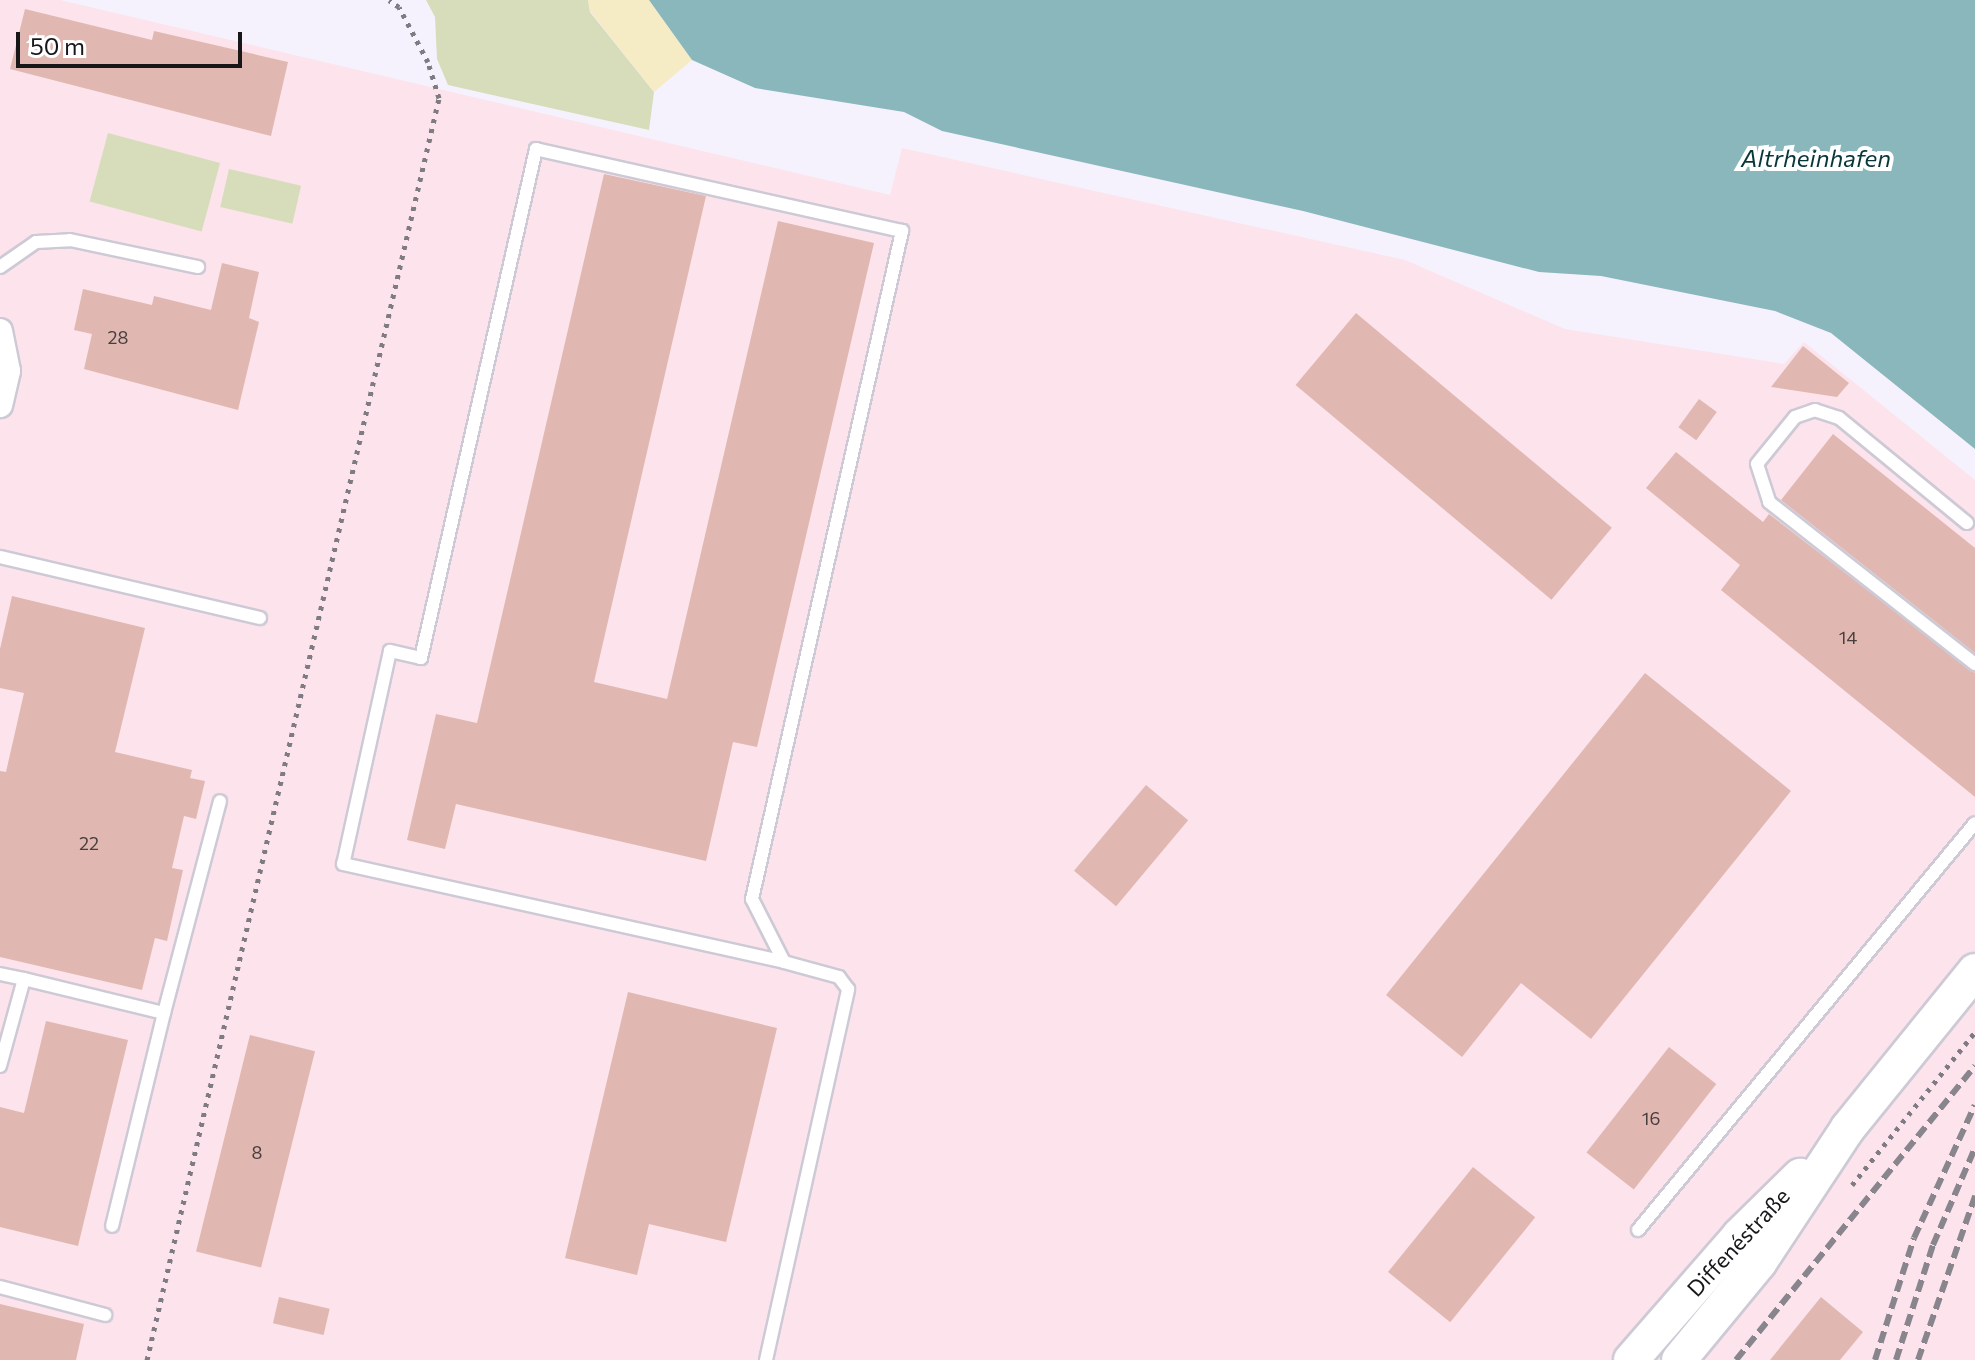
<!DOCTYPE html>
<meta charset="utf-8">
<style>
body{margin:0}
#map{position:relative;width:1975px;height:1360px;overflow:hidden;background:#f6f2fd;font-family:Commissioner,sans-serif}
div>[style]{position:absolute}
.industrial>*{inset:0;background:#fce3ec}
.green>*{inset:0;background:#d7ddba;transform-origin:0 0}
.sand>*{inset:0;background:#f5ebc5}
.water>*{inset:0;background:#8ab7bb}
.building>*{inset:0;background:#e0b8b1;transform-origin:0 0}
.path>*{height:5px;margin-top:-2.5px;transform-origin:0;background:repeating-linear-gradient(90deg,#7e7b82 0 4px,transparent 0 10px)}
.roads{filter:drop-shadow(2px 0 #cdcad5) drop-shadow(-2px 0 #cdcad5) drop-shadow(0 2px #cdcad5) drop-shadow(0 -2px #cdcad5)}
.lane>*{height:12px;margin:-6px;padding:0 6px;transform-origin:6px;border-radius:6px;background:#fff}
.street>*{height:24px;margin:-12px;padding:0 12px;transform-origin:12px;border-radius:12px;background:#fff}
.secondary>*{height:34px;margin:-17px;padding:0 17px;transform-origin:17px;border-radius:17px;background:#fff}
.rail>*{height:6px;margin-top:-3px;transform-origin:0;background:repeating-linear-gradient(90deg,#88858c 0 12px,transparent 0 18px)}
span{translate:-50% -50%;white-space:nowrap;text-align:center;line-height:1.15;-webkit-text-stroke:8px #fff;paint-order:stroke}
.number-label{font-size:18px;color:#493e3f}
.number-label span{-webkit-text-stroke-width:0}
.street-label{font-size:22px;color:#171619}
.water-label{font-size:24px;color:#09363a;font-style:italic}
.scale{position:absolute;left:16px;top:32px;width:226px;height:36px;box-sizing:border-box;border:4px solid #171619;border-top:0;padding-left:10px;font-size:24px;line-height:28px;white-space:nowrap;color:#171619;-webkit-text-stroke:6px #fff;paint-order:stroke}
</style>
<div id="map">
<div class="industrial">
<i style="clip-path:polygon(0 0,60px 0,890px 195px,902px 148px,1405px 260px,1565px 329px,1784px 364px,1804px 342px,1975px 480px,1975px 1360px,0 1360px)"></i>
</div>
<div class="green">
<i style="clip-path:polygon(426px 0,588px 0,590px 12px,654px 92px,649px 130px,448px 85px,437px 59px,435px 17px)"></i>
<i style="left:108px;top:133px;width:116px;height:71px;rotate:15deg"></i>
<i style="left:229px;top:169px;width:74px;height:39px;rotate:13deg"></i>
</div>
<div class="sand">
<i style="clip-path:polygon(588px 0,649px 0,692px 60px,654px 92px,590px 11px)"></i>
</div>
<div class="water">
<i style="clip-path:polygon(649px 0,1975px 0,1975px 449px,1831px 333px,1775px 311px,1601px 276px,1539px 272px,1303px 211px,942px 131px,904px 112px,755px 88px,692px 60px)"></i>
</div>
<div class="building">
<i style="clip-path:polygon(25px 9px,152px 40px,154px 31px,288px 62px,271px 136px,10px 69px)"></i>
<i style="clip-path:polygon(604px 174px,706px 196px,594px 682px,667px 699px,778px 221px,874px 243px,757px 747px,733px 742px,706px 861px,456px 804px,445px 849px,407px 840px,436px 714px,477px 723px)"></i>
<i style="clip-path:polygon(222px 263px,259px 272px,249px 318px,259px 322px,238px 410px,84px 369px,92px 334px,74px 330px,83px 289px,152px 305px,154px 296px,211px 310px)"></i>
<i style="left:1356px;top:313px;width:334px;height:94px;rotate:40deg"></i>
<i style="clip-path:polygon(1803px 346px,1849px 383px,1837px 397px,1771px 387px)"></i>
<i style="left:1699px;top:399px;width:22px;height:35px;rotate:36deg"></i>
<i style="clip-path:polygon(1833px 434px,1975px 548px,1975px 653px,1781px 500px)"></i>
<i style="clip-path:polygon(1676px 452px,1763px 522px,1769px 514px,1975px 673px,1975px 797px,1721px 590px,1740px 565px,1646px 488px)"></i>
<i style="clip-path:polygon(12px 596px,145px 628px,115px 752px,192px 770px,190px 778px,205px 781px,196px 819px,184px 816px,172px 868px,183px 870px,167px 941px,155px 938px,142px 990px,0 957px,0 771px,6px 772px,24px 693px,0 688px,0 649px)"></i>
<i style="clip-path:polygon(1645px 673px,1791px 791px,1591px 1039px,1521px 983px,1462px 1057px,1386px 995px)"></i>
<i style="left:1146px;top:785px;width:55px;height:112px;rotate:40deg"></i>
<i style="clip-path:polygon(628px 992px,777px 1028px,726px 1242px,649px 1224px,637px 1275px,565px 1258px)"></i>
<i style="clip-path:polygon(46px 1021px,128px 1040px,78px 1246px,0 1227px,0 1107px,24px 1113px)"></i>
<i style="left:250px;top:1035px;width:67px;height:223px;rotate:14deg"></i>
<i style="left:1669px;top:1047px;width:60px;height:134px;rotate:38deg"></i>
<i style="left:1473px;top:1167px;width:80px;height:135px;rotate:39deg"></i>
<i style="left:279px;top:1297px;width:52px;height:27px;rotate:13deg"></i>
<i style="clip-path:polygon(1821px 1297px,1863px 1332px,1840px 1360px,1770px 1360px)"></i>
<i style="clip-path:polygon(0 1304px,84px 1324px,76px 1360px,0 1360px)"></i>
</div>
<div class="path">
<i style="left:1852px;top:1185px;width:196px;rotate:-51.2deg"></i>
<i style="left:147px;top:1360px;width:1295px;rotate:-76.97deg"></i>
<i style="left:439px;top:98px;width:38px;rotate:-107deg"></i>
<i style="left:428px;top:62px;width:62px;rotate:-117.8deg"></i>
<i style="left:399px;top:7px;width:12px;rotate:-145deg"></i>
</div>
<div class="roads">
<div class="lane">
<i style="left:0;top:267px;width:44px;rotate:-34.8deg"></i>
<i style="left:36px;top:242px;width:34px;rotate:-3deg"></i>
<i style="left:70px;top:240px;width:131px;rotate:11.9deg"></i>
<i style="left:1967px;top:523px;width:166px;rotate:-140.6deg"></i>
<i style="left:1839px;top:418px;width:25px;rotate:-162deg"></i>
<i style="left:1815px;top:410px;width:21px;rotate:161deg"></i>
<i style="left:1795px;top:417px;width:60px;rotate:129deg"></i>
<i style="left:1757px;top:464px;width:40px;rotate:72deg"></i>
<i style="left:1769px;top:502px;width:262px;rotate:38.2deg"></i>
<i style="left:0;top:557px;width:267px;rotate:13.2deg"></i>
<i style="left:0;top:974px;width:25px;rotate:12deg"></i>
<i style="left:164px;top:1013px;width:219px;rotate:-75.2deg"></i>
<i style="left:0;top:1066px;width:90px;rotate:-74.6deg"></i>
<i style="left:24px;top:979px;width:144px;rotate:13.7deg"></i>
<i style="left:164px;top:1013px;width:219px;rotate:103.7deg"></i>
<i style="left:1638px;top:1230px;width:528px;rotate:-50.37deg"></i>
<i style="left:0;top:1287px;width:109px;rotate:14.9deg"></i>
<i style="left:766px;top:1360px;width:380px;rotate:-77.5deg"></i>
<i style="left:848px;top:989px;width:15px;rotate:-127deg"></i>
<i style="left:839px;top:977px;width:57px;rotate:-164.7deg"></i>
<i style="left:784px;top:962px;width:71px;rotate:-116.9deg"></i>
<i style="left:752px;top:899px;width:685px;rotate:-77.34deg"></i>
<i style="left:902px;top:231px;width:375px;rotate:-167.4deg"></i>
<i style="left:536px;top:149px;width:522px;rotate:102.73deg"></i>
<i style="left:421px;top:658px;width:32px;rotate:-167deg"></i>
<i style="left:390px;top:651px;width:218px;rotate:102.4deg"></i>
<i style="left:343px;top:864px;width:452px;rotate:12.5deg"></i>
</div>
<div class="street">
<i style="left:0;top:331px;width:41px;rotate:78.7deg"></i>
<i style="left:8px;top:371px;width:35px;rotate:103deg"></i>
</div>
<div class="secondary">
<i style="left:1631px;top:1360px;width:164px;rotate:-48.9deg"></i>
<i style="left:1739px;top:1236px;width:86px;rotate:-44.5deg"></i>
<i style="left:1679px;top:1360px;width:126px;rotate:-50.5deg"></i>
<i style="left:1759px;top:1263px;width:162px;rotate:-56.6deg"></i>
<i style="left:1848px;top:1128px;width:202px;rotate:-51deg"></i>
</div>
</div>
<div class="rail">
<i style="left:1736px;top:1360px;width:379px;rotate:-50.9deg"></i>
<i style="left:1875px;top:1360px;width:128px;rotate:-72.3deg"></i>
<i style="left:1914px;top:1238px;width:146px;rotate:-65.4deg"></i>
<i style="left:1896px;top:1360px;width:121px;rotate:-72.2deg"></i>
<i style="left:1933px;top:1245px;width:106px;rotate:-66.6deg"></i>
<i style="left:1918px;top:1360px;width:174px;rotate:-70.8deg"></i>
</div>
<div class="number-label">
<span style="left:118px;top:337px">28</span>
<span style="left:1848px;top:637px">14</span>
<span style="left:89px;top:843px">22</span>
<span style="left:1651px;top:1118px">16</span>
<span style="left:257px;top:1152px">8</span>
</div>
<div class="street-label">
<span style="left:1738px;top:1242px;rotate:-47deg">Diffenéstraße</span>
</div>
<div class="water-label">
<span style="left:1816px;top:158px">Altrheinhafen</span>
</div>
<div class="scale">50 m</div>
</div>
